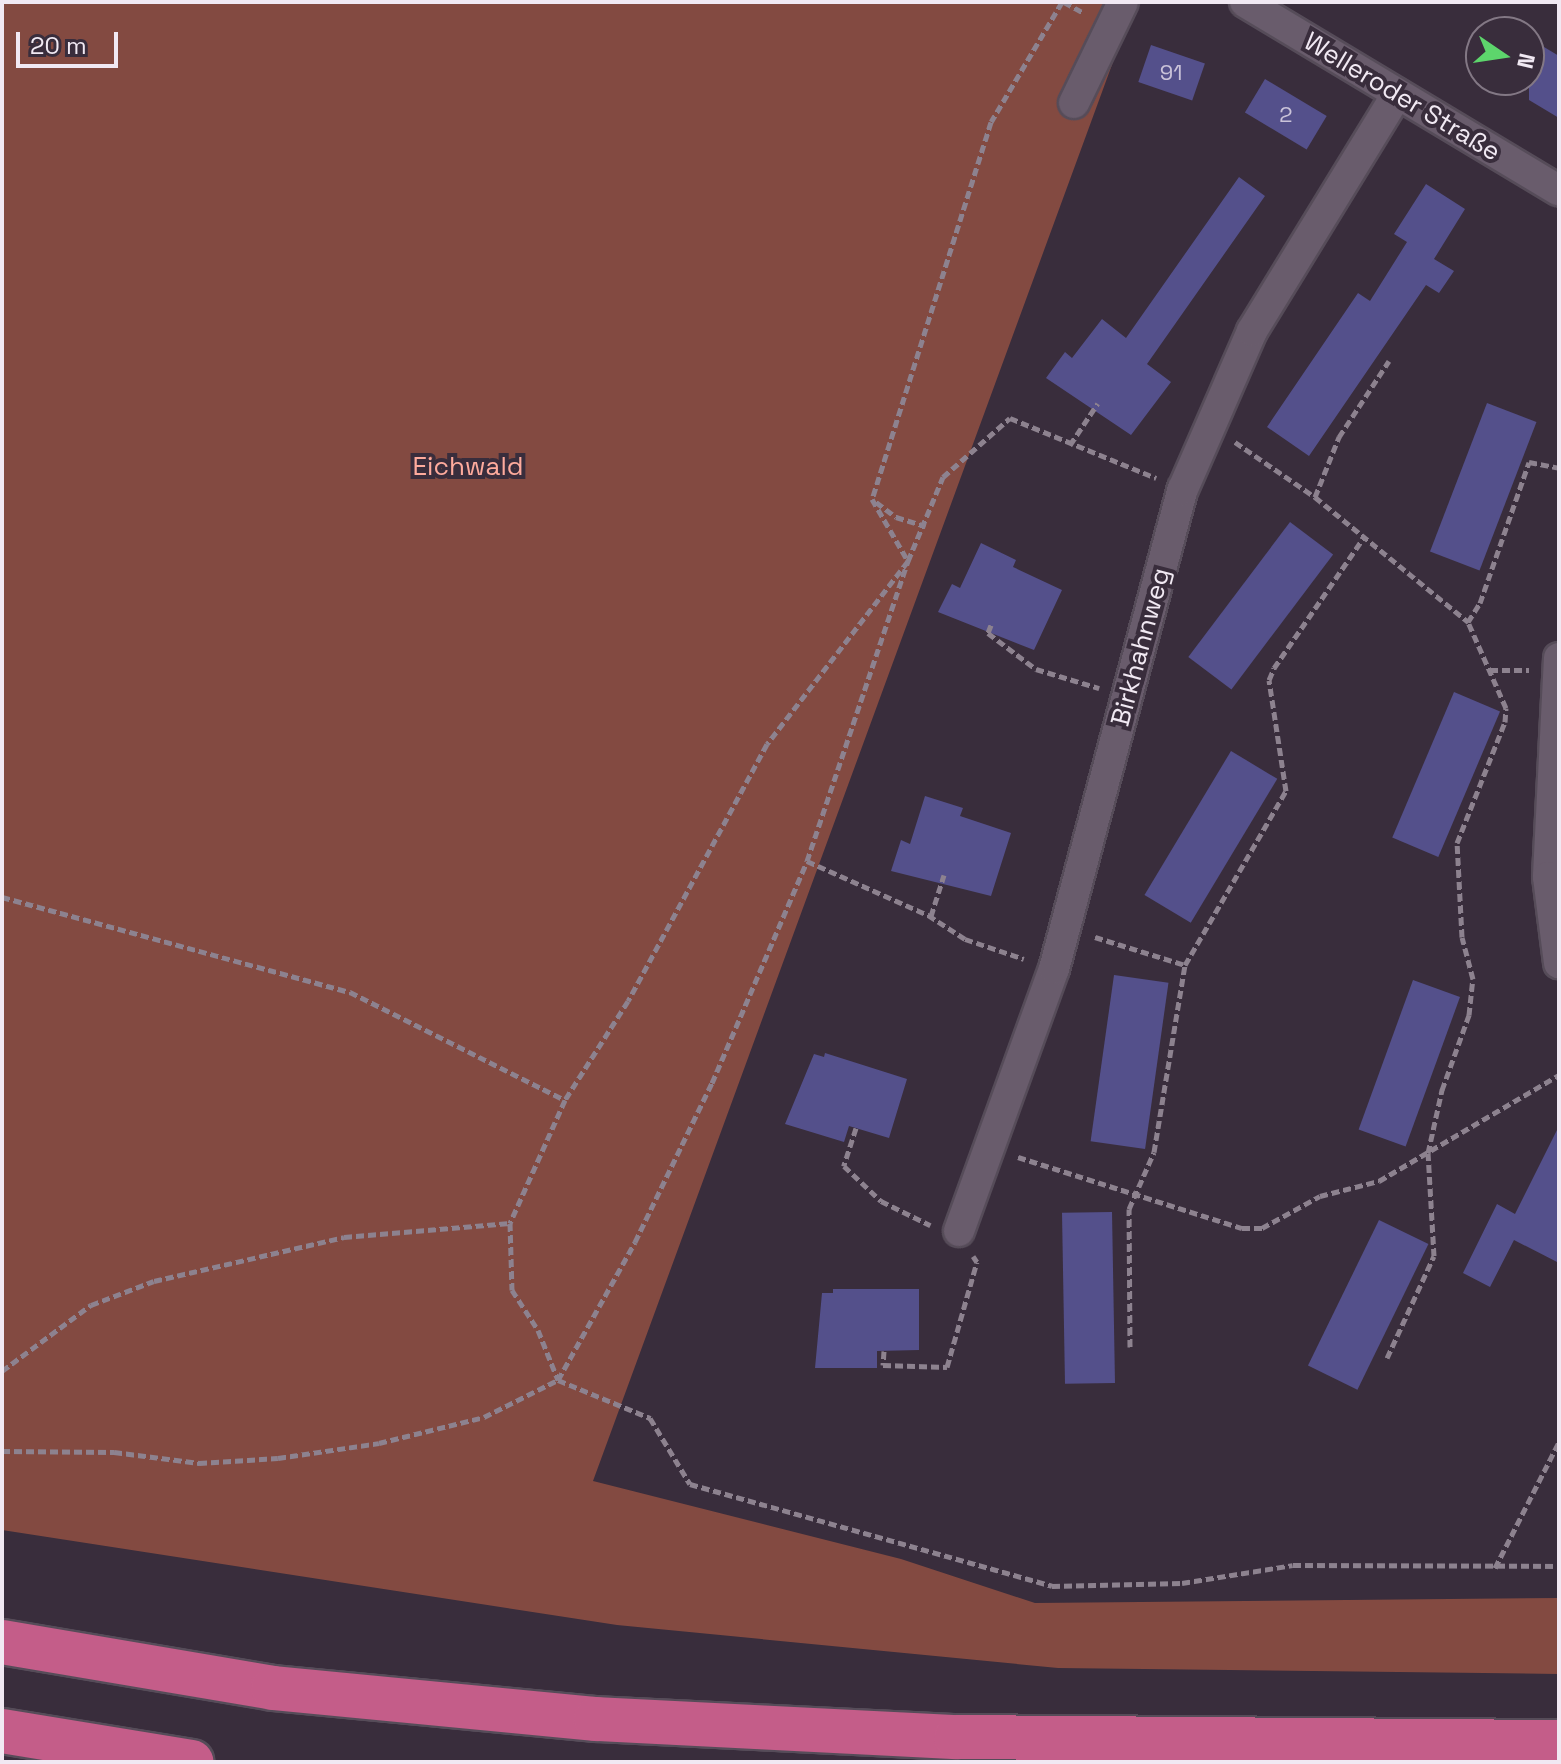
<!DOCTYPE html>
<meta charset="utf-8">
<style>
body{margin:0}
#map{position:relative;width:1561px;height:1764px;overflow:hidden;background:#392d3c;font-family:"Space Grotesk",sans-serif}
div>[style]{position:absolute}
.green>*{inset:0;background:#834a41}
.building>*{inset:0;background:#54508b;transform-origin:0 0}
.path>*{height:5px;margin-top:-2.5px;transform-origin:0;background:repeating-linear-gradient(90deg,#8d828f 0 8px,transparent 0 12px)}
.roads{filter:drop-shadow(2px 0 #564c59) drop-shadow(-2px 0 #564c59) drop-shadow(0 2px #564c59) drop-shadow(0 -2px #564c59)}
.street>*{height:30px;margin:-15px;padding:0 15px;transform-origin:15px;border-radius:15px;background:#695c6c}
.highway>*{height:44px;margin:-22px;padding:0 22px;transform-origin:22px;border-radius:22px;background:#c45d89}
span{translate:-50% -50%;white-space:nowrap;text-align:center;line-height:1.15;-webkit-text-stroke:8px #392d3c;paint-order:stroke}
.number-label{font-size:22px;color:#cac3d9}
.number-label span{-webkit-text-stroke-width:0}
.street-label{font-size:26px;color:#f1e9f3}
.park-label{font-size:26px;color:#feab9d}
.frame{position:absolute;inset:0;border:4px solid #f1e9f3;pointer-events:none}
.north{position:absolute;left:1465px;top:16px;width:80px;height:80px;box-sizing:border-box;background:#392d3c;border:2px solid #837885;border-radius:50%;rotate:103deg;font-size:22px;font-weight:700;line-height:32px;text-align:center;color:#f1e9f3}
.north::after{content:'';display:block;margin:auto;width:28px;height:36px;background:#5dd56c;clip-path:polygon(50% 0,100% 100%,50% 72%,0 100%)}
.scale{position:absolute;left:16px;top:32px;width:102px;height:36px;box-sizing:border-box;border:4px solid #f1e9f3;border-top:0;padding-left:10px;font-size:24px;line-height:28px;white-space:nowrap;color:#f1e9f3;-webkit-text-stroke:6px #392d3c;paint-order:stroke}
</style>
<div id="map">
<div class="green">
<i style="clip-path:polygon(2px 2px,1135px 2px,593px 1481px,901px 1559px,1035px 1603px,1559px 1598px,1559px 1674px,1058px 1668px,617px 1625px,2px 1530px)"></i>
</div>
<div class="building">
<i style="clip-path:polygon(1529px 38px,1559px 56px,1559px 118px,1529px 100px)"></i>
<i style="left:1151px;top:45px;width:57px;height:39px;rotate:19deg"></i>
<i style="left:1265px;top:79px;width:72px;height:39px;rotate:31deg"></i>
<i style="clip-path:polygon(1239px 177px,1265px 196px,1147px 364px,1171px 382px,1131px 435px,1046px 378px,1065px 352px,1072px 358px,1102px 319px,1126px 338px)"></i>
<i style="clip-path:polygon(1426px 184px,1465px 209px,1434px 259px,1454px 271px,1439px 293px,1426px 285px,1309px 456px,1267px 427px,1358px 293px,1370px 301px,1407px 242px,1394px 234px)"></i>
<i style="left:1487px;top:403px;width:53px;height:159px;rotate:21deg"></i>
<i style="left:1290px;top:522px;width:54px;height:169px;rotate:37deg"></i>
<i style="clip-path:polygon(981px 543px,1016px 560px,1013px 567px,1062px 590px,1034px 650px,938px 612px,952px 584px,960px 588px)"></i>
<i style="left:1454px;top:692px;width:50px;height:158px;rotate:23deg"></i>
<i style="left:1231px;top:751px;width:54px;height:168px;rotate:31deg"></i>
<i style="clip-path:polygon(925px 796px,963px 808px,960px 816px,1011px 833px,991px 896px,891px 871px,901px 840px,910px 844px)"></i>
<i style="left:1114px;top:975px;width:55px;height:168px;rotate:8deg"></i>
<i style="left:1413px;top:980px;width:50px;height:159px;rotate:20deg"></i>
<i style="clip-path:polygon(825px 1053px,907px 1079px,889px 1138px,849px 1126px,844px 1142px,785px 1124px,814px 1054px,824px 1057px)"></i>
<i style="clip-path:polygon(1559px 1126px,1559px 1263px,1514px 1240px,1490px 1287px,1463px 1273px,1497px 1204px,1515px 1214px)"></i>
<i style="left:1112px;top:1212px;width:171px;height:50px;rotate:89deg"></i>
<i style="left:1379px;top:1220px;width:55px;height:162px;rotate:26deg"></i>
<i style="clip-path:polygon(833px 1289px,919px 1289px,919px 1350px,877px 1351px,877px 1368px,815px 1368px,822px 1293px,833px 1293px)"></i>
</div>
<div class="path">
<i style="left:1062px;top:2px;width:139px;rotate:120.6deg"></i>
<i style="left:991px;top:122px;width:395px;rotate:107.5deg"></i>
<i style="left:872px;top:499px;width:72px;rotate:59.9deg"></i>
<i style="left:908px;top:561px;width:231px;rotate:127.6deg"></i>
<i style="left:767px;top:744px;width:292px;rotate:118.4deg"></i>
<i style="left:628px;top:1001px;width:117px;rotate:122.5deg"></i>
<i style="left:565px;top:1100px;width:135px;rotate:114.1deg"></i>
<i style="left:510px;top:1223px;width:67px;rotate:88.3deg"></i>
<i style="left:512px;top:1290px;width:48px;rotate:57deg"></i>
<i style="left:538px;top:1330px;width:54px;rotate:68.2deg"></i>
<i style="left:558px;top:1380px;width:100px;rotate:22.4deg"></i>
<i style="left:650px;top:1418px;width:77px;rotate:58.8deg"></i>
<i style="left:690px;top:1484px;width:376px;rotate:15.7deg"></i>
<i style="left:1052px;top:1586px;width:130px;rotate:-1.3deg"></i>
<i style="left:1182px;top:1583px;width:112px;rotate:-9.2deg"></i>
<i style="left:1293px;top:1565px;width:266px;rotate:0.2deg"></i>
<i style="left:1064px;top:2px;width:23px;rotate:29deg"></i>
<i style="left:1235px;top:442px;width:97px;rotate:34.5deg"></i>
<i style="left:1315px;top:497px;width:198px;rotate:39.2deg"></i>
<i style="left:1070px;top:445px;width:50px;rotate:-56.3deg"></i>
<i style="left:1315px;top:497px;width:65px;rotate:-68.2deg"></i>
<i style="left:1339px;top:437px;width:91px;rotate:-56.7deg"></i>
<i style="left:876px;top:502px;width:25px;rotate:37deg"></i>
<i style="left:896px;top:517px;width:31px;rotate:17deg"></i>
<i style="left:991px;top:625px;width:9px;rotate:111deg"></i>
<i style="left:988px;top:633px;width:60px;rotate:36.9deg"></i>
<i style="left:1036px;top:669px;width:66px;rotate:16.8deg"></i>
<i style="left:1490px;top:670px;width:39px"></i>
<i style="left:807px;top:861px;width:133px;rotate:24.1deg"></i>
<i style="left:928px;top:915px;width:44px;rotate:33deg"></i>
<i style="left:965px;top:939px;width:62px;rotate:18.7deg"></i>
<i style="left:2px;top:897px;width:361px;rotate:15.3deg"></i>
<i style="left:350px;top:992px;width:241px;rotate:26.7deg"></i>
<i style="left:931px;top:916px;width:43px;rotate:-72.4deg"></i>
<i style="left:1095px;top:937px;width:94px;rotate:17.3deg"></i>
<i style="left:856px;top:1128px;width:40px;rotate:108deg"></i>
<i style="left:844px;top:1166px;width:51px;rotate:43.4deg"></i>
<i style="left:881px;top:1201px;width:55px;rotate:26.1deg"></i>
<i style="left:1018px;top:1157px;width:235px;rotate:17.6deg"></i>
<i style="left:1242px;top:1228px;width:20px"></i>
<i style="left:1262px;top:1228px;width:66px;rotate:-28.9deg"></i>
<i style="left:1320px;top:1196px;width:61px;rotate:-14.3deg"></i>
<i style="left:1379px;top:1181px;width:209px;rotate:-30.5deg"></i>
<i style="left:1130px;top:1347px;width:138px;rotate:-90.4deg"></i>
<i style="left:1129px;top:1209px;width:62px;rotate:-66.3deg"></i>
<i style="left:1154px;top:1152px;width:190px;rotate:-80.6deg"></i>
<i style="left:1185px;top:965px;width:201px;rotate:-59.9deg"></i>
<i style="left:1286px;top:791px;width:112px;rotate:-98.7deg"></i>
<i style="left:1269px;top:680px;width:13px;rotate:-67deg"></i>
<i style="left:1274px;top:668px;width:159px;rotate:-55.5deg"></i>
<i style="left:884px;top:1351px;width:14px;rotate:94deg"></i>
<i style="left:883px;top:1365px;width:64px;rotate:1.8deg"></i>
<i style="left:947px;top:1367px;width:109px;rotate:-74.1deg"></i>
<i style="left:977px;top:1262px;width:7px;rotate:-124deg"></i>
<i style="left:1387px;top:1358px;width:112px;rotate:-65.3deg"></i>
<i style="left:1434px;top:1256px;width:103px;rotate:-93.3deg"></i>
<i style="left:1428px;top:1153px;width:65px;rotate:-77.5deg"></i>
<i style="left:1442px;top:1090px;width:80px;rotate:-70.2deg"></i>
<i style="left:1469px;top:1015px;width:36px;rotate:-84deg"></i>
<i style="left:1473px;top:979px;width:43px;rotate:-104.7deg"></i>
<i style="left:1462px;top:937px;width:94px;rotate:-93deg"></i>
<i style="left:1457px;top:843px;width:130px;rotate:-68.4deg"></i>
<i style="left:1505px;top:722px;width:14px;rotate:-86deg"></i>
<i style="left:1506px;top:708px;width:94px;rotate:-113.8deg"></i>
<i style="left:1468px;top:622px;width:22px;rotate:-58deg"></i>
<i style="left:1480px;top:603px;width:149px;rotate:-70.8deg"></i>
<i style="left:1529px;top:462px;width:31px;rotate:11deg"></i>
<i style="left:2px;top:1371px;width:111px;rotate:-36.6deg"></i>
<i style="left:91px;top:1305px;width:67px;rotate:-20.9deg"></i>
<i style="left:154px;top:1281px;width:195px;rotate:-13deg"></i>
<i style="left:344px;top:1237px;width:167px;rotate:-4.8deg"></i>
<i style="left:2px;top:1451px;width:112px;rotate:0.5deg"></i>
<i style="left:114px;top:1452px;width:86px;rotate:7.4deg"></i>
<i style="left:199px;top:1463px;width:79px;rotate:-3.6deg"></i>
<i style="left:278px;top:1458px;width:102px;rotate:-8.4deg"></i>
<i style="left:379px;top:1443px;width:108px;rotate:-13.9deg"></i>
<i style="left:484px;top:1417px;width:83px;rotate:-26.6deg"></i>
<i style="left:558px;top:1380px;width:158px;rotate:-60.8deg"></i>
<i style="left:635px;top:1242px;width:177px;rotate:-64.2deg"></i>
<i style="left:712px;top:1083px;width:241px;rotate:-66.8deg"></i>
<i style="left:807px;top:861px;width:317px;rotate:-71.4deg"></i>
<i style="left:908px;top:561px;width:91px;rotate:-67.4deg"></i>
<i style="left:943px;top:477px;width:89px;rotate:-41.4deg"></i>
<i style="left:1010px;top:418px;width:158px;rotate:22.3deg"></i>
<i style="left:1495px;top:1568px;width:141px;rotate:-63.1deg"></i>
</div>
<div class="roads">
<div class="street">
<i style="left:1245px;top:2px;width:366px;rotate:31deg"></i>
<i style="left:1074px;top:103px;width:112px;rotate:-64.1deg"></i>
<i style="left:1559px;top:658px;width:219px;rotate:92.9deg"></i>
<i style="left:1548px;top:877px;width:87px;rotate:82.7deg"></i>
<i style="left:959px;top:1231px;width:279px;rotate:-70.1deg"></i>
<i style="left:1054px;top:969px;width:497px;rotate:-75deg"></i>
<i style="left:1183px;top:489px;width:172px;rotate:-66.4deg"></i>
<i style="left:1252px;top:331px;width:278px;rotate:-58.5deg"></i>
</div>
<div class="highway">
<i style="left:2px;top:1642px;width:275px;rotate:9.6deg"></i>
<i style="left:273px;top:1688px;width:324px;rotate:5.5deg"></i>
<i style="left:596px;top:1719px;width:360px;rotate:2.9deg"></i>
<i style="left:956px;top:1737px;width:603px;rotate:0.48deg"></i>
<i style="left:2px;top:1731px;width:192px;rotate:9.3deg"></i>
</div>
</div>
<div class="number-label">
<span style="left:1171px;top:73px">91</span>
<span style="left:1286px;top:115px">2</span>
</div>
<div class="street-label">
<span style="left:1402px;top:97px;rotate:31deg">Welleroder Straße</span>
<span style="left:1141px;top:647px;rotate:-75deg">Birkhahnweg</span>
</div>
<div class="park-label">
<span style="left:468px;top:467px">Eichwald</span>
</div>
<div class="frame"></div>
<div class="north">N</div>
<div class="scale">20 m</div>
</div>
